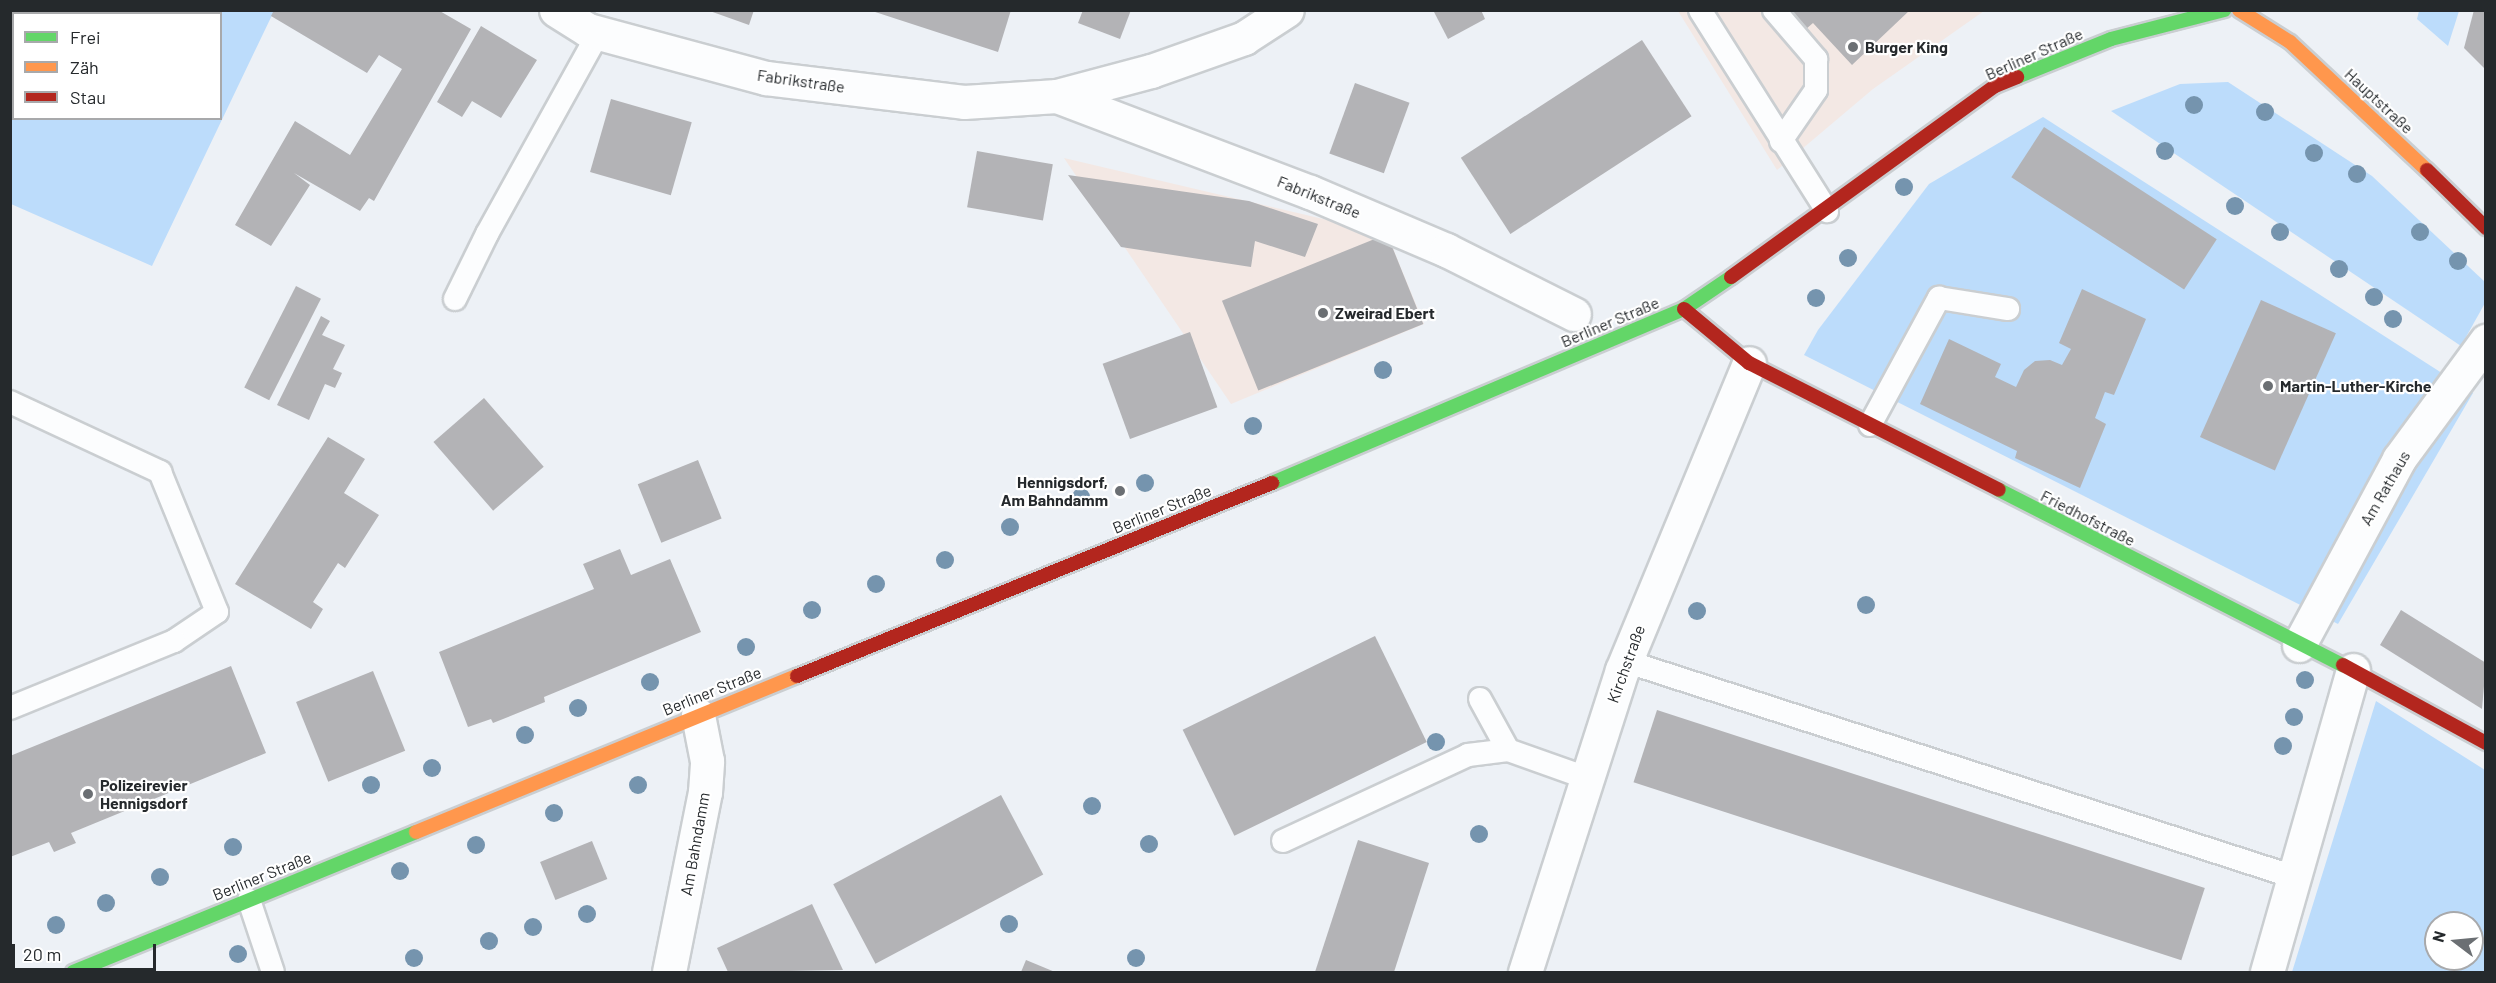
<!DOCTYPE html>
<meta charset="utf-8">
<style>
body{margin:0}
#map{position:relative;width:2496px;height:983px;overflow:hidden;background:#edf1f6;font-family:Barlow,sans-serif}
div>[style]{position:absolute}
.commercial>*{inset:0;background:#f3e8e4}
.green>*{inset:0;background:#bcdcfb}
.building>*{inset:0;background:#b3b3b6;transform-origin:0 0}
.roads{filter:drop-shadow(2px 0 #caced1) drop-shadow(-2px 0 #caced1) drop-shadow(0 2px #caced1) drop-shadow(0 -2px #caced1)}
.lane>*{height:22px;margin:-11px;padding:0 11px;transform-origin:11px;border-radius:11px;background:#fcfdfe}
.street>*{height:33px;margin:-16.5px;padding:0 16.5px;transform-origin:16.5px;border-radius:16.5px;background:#fcfdfe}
.fast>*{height:14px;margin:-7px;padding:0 7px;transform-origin:7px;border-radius:7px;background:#63d668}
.slow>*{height:14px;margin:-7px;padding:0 7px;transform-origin:7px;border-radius:7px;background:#ff974d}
.jam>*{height:14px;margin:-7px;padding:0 7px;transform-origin:7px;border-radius:7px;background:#b3261e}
.trees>*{width:18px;height:18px;margin:-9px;border-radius:50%;background:#7594ae}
.dots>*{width:16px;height:16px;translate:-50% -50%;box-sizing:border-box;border:3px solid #fff;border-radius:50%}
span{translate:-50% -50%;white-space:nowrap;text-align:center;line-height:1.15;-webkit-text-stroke:4.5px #fff;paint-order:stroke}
.poi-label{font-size:16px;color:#25292c;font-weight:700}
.left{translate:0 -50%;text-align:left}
.right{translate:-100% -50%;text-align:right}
.street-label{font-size:16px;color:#25292c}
.frame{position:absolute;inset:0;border:12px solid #25292c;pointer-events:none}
.legend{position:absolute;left:12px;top:12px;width:210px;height:108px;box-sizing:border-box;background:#fff;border:2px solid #a8a9ab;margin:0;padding:8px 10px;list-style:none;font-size:18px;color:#25292c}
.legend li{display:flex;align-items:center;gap:12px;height:30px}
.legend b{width:30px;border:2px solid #a8a9ab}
.north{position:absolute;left:2424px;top:911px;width:60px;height:60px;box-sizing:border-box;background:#fff;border:2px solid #a8a9ab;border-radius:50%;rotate:286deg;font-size:16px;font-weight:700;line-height:24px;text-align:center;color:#25292c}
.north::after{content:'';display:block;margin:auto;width:21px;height:27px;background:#6b6f73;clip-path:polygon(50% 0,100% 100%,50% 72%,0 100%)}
.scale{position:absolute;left:12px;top:944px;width:144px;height:27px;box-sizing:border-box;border:3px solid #25292c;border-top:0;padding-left:8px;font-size:18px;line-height:21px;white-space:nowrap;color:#25292c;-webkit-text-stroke:4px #fff;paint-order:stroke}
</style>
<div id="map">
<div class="commercial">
<i style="clip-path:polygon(1678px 11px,1984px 11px,1873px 89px,1777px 170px)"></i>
<i style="clip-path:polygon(1064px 158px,1387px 234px,1424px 324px,1231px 404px)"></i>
</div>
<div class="green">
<i style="clip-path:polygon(57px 11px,274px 11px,152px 266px,11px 204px,10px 78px,13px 72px,14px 118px,220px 118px,220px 14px,54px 13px)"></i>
<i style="clip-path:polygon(2419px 11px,2459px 11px,2448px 46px,2417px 19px)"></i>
<i style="clip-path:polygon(2228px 82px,2372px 176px,2485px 282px,2485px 303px,2461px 346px,2111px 111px,2180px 84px)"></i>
<i style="clip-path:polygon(2043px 117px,2473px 393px,2338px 624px,1804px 355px,1818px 330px,1929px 184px)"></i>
<i style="clip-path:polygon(evenodd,2376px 701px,2485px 770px,2485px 972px,2292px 972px,2376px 701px,2436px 923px,2472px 923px,2472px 959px,2436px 959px,2436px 923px)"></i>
</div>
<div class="building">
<i style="clip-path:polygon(274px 10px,438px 10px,471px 29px,374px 201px,369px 198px,360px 211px,294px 173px,310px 185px,271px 246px,235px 225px,295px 121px,350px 155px,402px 69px,379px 55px,367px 73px,271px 16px)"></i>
<i style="clip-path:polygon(707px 10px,754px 10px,749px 25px)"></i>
<i style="clip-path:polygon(869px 10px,1011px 10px,998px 52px)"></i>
<i style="clip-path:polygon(1083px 10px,1131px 10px,1120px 39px,1078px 23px)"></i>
<i style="clip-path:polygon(1433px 10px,1481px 10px,1485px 19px,1448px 39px)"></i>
<i style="clip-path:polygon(1789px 10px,1910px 10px,1852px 65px,1813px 23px,1806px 29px)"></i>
<i style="clip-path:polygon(2474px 10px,2486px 10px,2486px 70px,2464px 48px)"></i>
<i style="clip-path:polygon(481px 26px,537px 60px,501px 118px,472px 101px,462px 117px,437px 102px)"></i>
<i style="left:1642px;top:40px;width:91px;height:216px;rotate:57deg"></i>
<i style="left:1355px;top:83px;width:58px;height:75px;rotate:20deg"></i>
<i style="left:611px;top:99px;width:84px;height:76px;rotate:16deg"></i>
<i style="left:2044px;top:127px;width:206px;height:60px;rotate:33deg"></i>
<i style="left:977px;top:151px;width:77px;height:57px;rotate:10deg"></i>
<i style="clip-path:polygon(1068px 175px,1249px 201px,1318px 224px,1305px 257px,1255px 241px,1251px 267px,1121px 247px)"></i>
<i style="left:1387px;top:234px;width:97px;height:178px;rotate:68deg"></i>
<i style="left:296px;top:286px;width:28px;height:114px;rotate:27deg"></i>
<i style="clip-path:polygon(2082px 289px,2146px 319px,2114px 395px,2105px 392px,2095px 418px,2106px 424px,2080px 488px,2015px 458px,2017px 451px,1920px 404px,1949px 339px,2001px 364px,1995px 377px,2016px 387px,2024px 370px,2035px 361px,2050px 360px,2062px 365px,2071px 349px,2059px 343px)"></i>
<i style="left:2261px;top:300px;width:82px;height:150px;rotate:24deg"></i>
<i style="clip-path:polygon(321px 316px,330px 321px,322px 335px,345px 345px,333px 369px,342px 373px,335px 388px,325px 384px,309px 420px,277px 405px)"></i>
<i style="left:1190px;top:332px;width:80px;height:93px;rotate:70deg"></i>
<i style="left:484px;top:398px;width:91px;height:67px;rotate:49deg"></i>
<i style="clip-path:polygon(328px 437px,365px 459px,344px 493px,379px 515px,345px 568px,338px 563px,313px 602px,323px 609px,311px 629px,235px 584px)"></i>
<i style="left:698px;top:460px;width:63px;height:65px;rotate:68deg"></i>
<i style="clip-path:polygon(620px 549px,631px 575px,670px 559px,701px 632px,544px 697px,545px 702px,493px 723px,491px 719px,468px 727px,439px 652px,594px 589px,583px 564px)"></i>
<i style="clip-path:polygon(2401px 610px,2486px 663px,2482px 709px,2380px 645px)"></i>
<i style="left:1375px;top:636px;width:118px;height:214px;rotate:64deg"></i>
<i style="clip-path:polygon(231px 666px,266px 753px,71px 833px,76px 843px,54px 852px,49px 842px,10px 857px,10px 756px)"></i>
<i style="left:373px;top:671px;width:86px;height:83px;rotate:68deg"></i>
<i style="left:1657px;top:710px;width:576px;height:76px;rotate:18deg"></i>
<i style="left:1001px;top:795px;width:90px;height:190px;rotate:62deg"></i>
<i style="clip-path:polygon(1358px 840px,1429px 863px,1394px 972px,1315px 972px)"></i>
<i style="left:592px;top:841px;width:41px;height:56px;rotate:68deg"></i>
<i style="clip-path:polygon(812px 904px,843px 970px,728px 972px,717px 948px)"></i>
<i style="clip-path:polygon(1026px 960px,1055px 972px,1021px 972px)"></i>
</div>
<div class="roads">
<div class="lane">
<i style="left:1700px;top:10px;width:238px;rotate:57.7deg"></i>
<i style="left:1774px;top:10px;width:65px;rotate:49.4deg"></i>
<i style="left:1816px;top:59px;width:31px;rotate:90deg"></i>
<i style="left:1816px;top:90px;width:62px;rotate:124.5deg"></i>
<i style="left:455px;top:299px;width:72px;rotate:-63.8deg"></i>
<i style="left:487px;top:234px;width:231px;rotate:-61deg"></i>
<i style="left:10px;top:402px;width:166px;rotate:25deg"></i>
<i style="left:160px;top:472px;width:151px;rotate:67.8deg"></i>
<i style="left:217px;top:612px;width:52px;rotate:146deg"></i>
<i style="left:174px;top:641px;width:177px;rotate:157.8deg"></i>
<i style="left:1870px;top:425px;width:145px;rotate:-61.5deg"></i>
<i style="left:1939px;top:298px;width:70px;rotate:9.1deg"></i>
<i style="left:1625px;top:661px;width:703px;rotate:17.89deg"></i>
<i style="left:1480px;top:699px;width:58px;rotate:61.2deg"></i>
<i style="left:1508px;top:750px;width:84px;rotate:19.5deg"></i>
<i style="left:1283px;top:841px;width:204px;rotate:-24.9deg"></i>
<i style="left:1468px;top:755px;width:40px;rotate:-7.1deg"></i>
<i style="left:249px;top:900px;width:76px;rotate:71.6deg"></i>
</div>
<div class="street">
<i style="left:556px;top:10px;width:38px;rotate:32deg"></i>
<i style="left:588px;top:30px;width:184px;rotate:15.1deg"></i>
<i style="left:766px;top:78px;width:199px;rotate:6.9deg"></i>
<i style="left:964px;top:102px;width:93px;rotate:-3.7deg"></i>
<i style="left:1057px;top:96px;width:97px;rotate:-14.9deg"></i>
<i style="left:1151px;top:71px;width:99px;rotate:-19.5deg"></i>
<i style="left:1244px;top:38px;width:51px;rotate:-33.1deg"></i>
<i style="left:1057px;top:96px;width:271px;rotate:20.8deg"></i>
<i style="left:1310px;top:192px;width:148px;rotate:23.1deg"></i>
<i style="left:1446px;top:250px;width:143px;rotate:26.6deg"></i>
<i style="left:2299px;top:645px;width:211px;rotate:-61.7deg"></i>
<i style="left:2399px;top:459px;width:147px;rotate:-53.6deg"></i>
<i style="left:669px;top:972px;width:184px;rotate:-78.7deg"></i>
<i style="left:705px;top:792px;width:31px;rotate:-86deg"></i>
<i style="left:707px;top:761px;width:47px;rotate:-101.1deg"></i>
<i style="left:1525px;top:972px;width:317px;rotate:-72.2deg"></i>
<i style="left:1622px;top:670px;width:332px;rotate:-67.5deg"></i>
<i style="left:2267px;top:972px;width:314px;rotate:-74.1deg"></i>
</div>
<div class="fast">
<i style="left:2017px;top:77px;width:101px;rotate:-22deg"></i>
<i style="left:2111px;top:39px;width:117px;rotate:-14.4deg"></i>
<i style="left:1272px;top:483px;width:447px;rotate:-22.9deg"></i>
<i style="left:1684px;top:309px;width:57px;rotate:-34.2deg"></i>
<i style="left:1999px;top:490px;width:386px;rotate:27deg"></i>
<i style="left:73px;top:972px;width:370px;rotate:-22.2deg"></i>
</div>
<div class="slow">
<i style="left:2239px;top:10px;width:60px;rotate:32.1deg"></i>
<i style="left:2290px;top:42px;width:187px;rotate:43.1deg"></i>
<i style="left:416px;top:832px;width:412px;rotate:-22.3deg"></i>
</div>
<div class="jam">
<i style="left:2427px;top:170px;width:83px;rotate:44.5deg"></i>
<i style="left:1731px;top:277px;width:326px;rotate:-35.9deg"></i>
<i style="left:1995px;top:86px;width:24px;rotate:-22deg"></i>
<i style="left:1684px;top:309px;width:85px;rotate:39.7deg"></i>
<i style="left:1749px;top:363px;width:280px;rotate:26.9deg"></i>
<i style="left:2343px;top:665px;width:163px;rotate:28.6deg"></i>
<i style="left:797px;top:676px;width:513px;rotate:-22.11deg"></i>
</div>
</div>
<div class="trees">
<i style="left:2194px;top:105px"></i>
<i style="left:2265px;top:112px"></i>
<i style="left:2165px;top:151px"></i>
<i style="left:2314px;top:153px"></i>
<i style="left:2357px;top:174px"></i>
<i style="left:1904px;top:187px"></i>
<i style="left:2235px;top:206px"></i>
<i style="left:2280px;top:232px"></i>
<i style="left:2420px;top:232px"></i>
<i style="left:1848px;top:258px"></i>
<i style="left:2458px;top:261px"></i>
<i style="left:2339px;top:269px"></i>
<i style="left:2374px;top:297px"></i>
<i style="left:1816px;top:298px"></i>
<i style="left:2393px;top:319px"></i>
<i style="left:1383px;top:370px"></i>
<i style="left:1253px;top:426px"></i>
<i style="left:1145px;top:483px"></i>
<i style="left:1081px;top:497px"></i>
<i style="left:1010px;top:527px"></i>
<i style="left:945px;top:560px"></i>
<i style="left:876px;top:584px"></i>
<i style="left:1866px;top:605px"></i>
<i style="left:812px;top:610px"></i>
<i style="left:1697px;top:611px"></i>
<i style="left:746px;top:647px"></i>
<i style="left:2305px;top:680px"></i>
<i style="left:650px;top:682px"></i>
<i style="left:578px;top:708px"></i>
<i style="left:2294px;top:717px"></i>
<i style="left:525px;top:735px"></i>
<i style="left:1436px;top:742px"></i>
<i style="left:2283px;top:746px"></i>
<i style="left:432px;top:768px"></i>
<i style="left:371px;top:785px"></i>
<i style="left:638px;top:785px"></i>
<i style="left:1092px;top:806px"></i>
<i style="left:554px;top:813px"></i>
<i style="left:1479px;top:834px"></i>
<i style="left:1149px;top:844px"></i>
<i style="left:476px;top:845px"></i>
<i style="left:233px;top:847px"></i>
<i style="left:400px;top:871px"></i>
<i style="left:160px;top:877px"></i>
<i style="left:106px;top:903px"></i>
<i style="left:587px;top:914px"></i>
<i style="left:1009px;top:924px"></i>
<i style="left:56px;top:925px"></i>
<i style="left:533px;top:927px"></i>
<i style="left:489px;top:941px"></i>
<i style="left:238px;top:954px"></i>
<i style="left:414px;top:958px"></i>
<i style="left:1136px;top:958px"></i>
</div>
<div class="dots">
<i style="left:1853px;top:47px;background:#6b6f73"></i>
<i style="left:1323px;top:313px;background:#6b6f73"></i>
<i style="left:2268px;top:386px;background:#6b6f73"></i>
<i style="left:1120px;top:491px;background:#6b6f73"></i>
<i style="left:88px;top:794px;background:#6b6f73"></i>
</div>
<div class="poi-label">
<span class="left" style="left:1865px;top:47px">Burger King</span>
<span class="left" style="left:1335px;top:313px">Zweirad Ebert</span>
<span class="left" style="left:2280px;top:386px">Martin-Luther-Kirche</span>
<span class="right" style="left:1108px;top:491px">Hennigsdorf,<br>Am Bahndamm</span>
<span class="left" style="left:100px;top:794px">Polizeirevier<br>Hennigsdorf</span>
</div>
<div class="street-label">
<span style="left:2034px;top:54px;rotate:-24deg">Berliner Straße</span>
<span style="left:801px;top:81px;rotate:8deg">Fabrikstraße</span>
<span style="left:2379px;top:101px;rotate:43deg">Hauptstraße</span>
<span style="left:1319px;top:197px;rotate:22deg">Fabrikstraße</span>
<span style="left:1610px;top:322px;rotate:-23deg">Berliner Straße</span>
<span style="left:2385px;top:488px;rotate:-60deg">Am Rathaus</span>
<span style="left:1162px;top:509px;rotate:-22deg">Berliner Straße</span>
<span style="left:2088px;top:518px;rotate:27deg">Friedhofstraße</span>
<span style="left:1626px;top:664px;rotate:-70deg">Kirchstraße</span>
<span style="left:712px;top:691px;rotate:-22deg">Berliner Straße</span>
<span style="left:695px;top:844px;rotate:-80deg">Am Bahndamm</span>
<span style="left:262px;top:876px;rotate:-22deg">Berliner Straße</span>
</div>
<div class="frame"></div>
<ul class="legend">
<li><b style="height:8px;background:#63d668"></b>Frei</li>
<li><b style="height:8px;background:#ff974d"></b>Zäh</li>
<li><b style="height:8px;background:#b3261e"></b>Stau</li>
</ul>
<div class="north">N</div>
<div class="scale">20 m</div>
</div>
